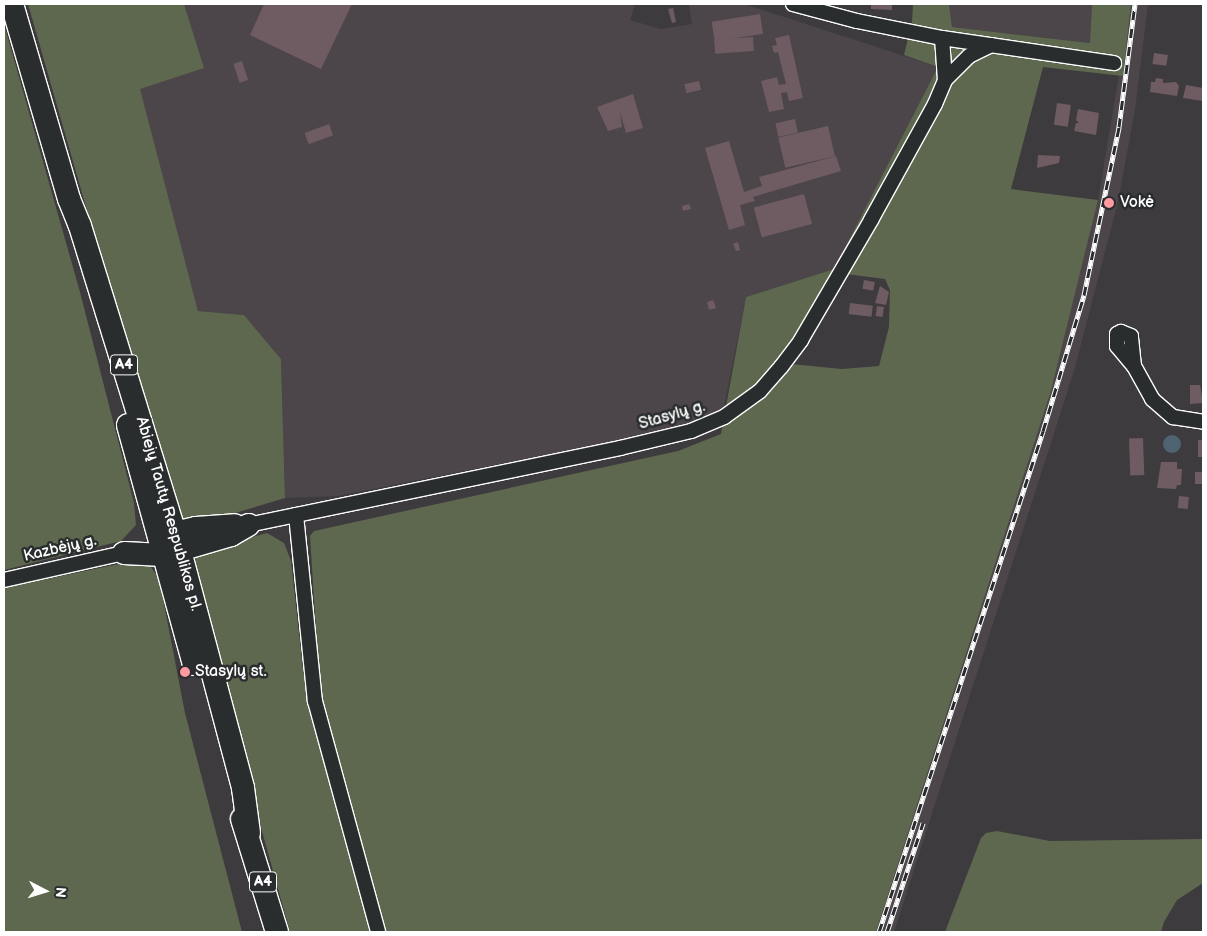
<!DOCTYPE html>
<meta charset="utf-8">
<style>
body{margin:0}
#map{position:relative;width:1207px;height:936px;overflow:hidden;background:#3e3b3e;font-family:"Balsamiq Sans",sans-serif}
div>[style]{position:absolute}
.built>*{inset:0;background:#4c4549}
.green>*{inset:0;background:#5e684f}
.water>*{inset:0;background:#4f6372}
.round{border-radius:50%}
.building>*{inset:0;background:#6e5c62;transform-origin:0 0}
.roads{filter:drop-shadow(1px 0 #fff) drop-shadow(-1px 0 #fff) drop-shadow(0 1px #fff) drop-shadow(0 -1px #fff)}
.minor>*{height:14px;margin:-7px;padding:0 7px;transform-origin:7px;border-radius:7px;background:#2a2d2e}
.trunk>*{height:22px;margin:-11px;padding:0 11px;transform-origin:11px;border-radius:11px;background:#2a2d2e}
.rail>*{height:5px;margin-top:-2.5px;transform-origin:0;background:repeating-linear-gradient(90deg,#2a2d2e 0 9px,#fff 0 18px);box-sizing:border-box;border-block:1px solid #fff}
.dots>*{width:14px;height:14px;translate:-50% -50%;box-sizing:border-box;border:2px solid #2a2d2e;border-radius:50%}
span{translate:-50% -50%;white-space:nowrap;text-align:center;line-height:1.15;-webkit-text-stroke:5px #2a2d2e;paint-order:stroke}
.shield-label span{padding:1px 4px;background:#2a2d2e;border:1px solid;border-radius:4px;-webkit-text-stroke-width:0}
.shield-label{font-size:15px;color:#fff;font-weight:700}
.poi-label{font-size:16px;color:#fff}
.left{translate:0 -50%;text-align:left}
.street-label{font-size:16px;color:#fff}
.frame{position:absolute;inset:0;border:5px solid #fff;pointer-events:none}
.north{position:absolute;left:20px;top:866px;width:50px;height:50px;-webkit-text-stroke:4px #2a2d2e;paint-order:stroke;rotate:95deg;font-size:14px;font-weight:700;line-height:20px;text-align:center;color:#fff}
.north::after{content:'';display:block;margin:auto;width:18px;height:22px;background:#fff;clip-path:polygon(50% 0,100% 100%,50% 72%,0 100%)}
</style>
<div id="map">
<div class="built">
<i style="clip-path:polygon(184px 4px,635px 4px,630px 20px,661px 29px,692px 24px,689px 4px,744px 4px,938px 67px,834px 269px,746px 297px,724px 407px,682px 428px,338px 496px,285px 498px,281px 359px,244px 315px,198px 311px,139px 88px,203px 68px)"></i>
<i style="clip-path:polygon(949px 4px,1092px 4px,1091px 43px,952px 27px)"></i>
<i style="clip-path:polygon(1131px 4px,1148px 4px,1135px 110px,1118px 202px,1074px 371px,894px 932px,876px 932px,1051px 391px,1098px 200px,1119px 75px,1123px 75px)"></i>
</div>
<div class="green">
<i style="clip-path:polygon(28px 4px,184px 4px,204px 68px,140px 89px,198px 311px,244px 315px,281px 359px,285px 498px,202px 523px,182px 519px,114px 305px)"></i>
<i style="clip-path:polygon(evenodd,913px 4px,949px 4px,952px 27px,1090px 43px,1092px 4px,1131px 4px,1123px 76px,1043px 67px,1011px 189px,1098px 200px,1051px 391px,876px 932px,386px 932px,330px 738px,320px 692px,310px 536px,314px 531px,678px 451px,721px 434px,746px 297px,834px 269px,938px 67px,904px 55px,912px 22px,913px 4px,846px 274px,885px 279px,890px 290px,889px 327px,879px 366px,842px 369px,791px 364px,846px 274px)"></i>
<i style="clip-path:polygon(4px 24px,80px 292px,134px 503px,136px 525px,121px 541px,4px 570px)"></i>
<i style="clip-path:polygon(267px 533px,284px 543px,291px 561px,303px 670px,313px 724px,371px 932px,290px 932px,191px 575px,196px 557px,209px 549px)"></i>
<i style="clip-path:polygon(128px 562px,150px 566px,159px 578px,185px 713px,242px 932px,4px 932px,4px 588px)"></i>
<i style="clip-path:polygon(997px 831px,1050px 841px,1203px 839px,1203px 883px,1177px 900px,1164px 922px,1161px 932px,945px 932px,981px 838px,986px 833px)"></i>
</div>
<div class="water">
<i class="round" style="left:1163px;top:435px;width:18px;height:18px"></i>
</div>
<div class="building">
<i style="clip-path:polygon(264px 4px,352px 4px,321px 69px,250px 35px)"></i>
<i style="clip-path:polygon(871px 4px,892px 4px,892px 10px,871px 9px)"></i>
<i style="clip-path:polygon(673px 8px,676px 22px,672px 23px,668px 9px)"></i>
<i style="left:760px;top:14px;width:20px;height:49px;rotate:81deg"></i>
<i style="clip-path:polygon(789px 35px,803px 98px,789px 101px,787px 92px,781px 93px,784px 109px,769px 112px,761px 81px,777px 77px,779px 85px,786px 84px,778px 52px,774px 53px,772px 46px,777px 45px,775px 38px)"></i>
<i style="left:753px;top:37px;width:14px;height:39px;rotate:86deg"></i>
<i style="left:1154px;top:53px;width:14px;height:11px;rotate:8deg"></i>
<i style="left:242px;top:61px;width:20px;height:9px;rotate:72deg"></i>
<i style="clip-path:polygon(1156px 78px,1163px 79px,1163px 83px,1176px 82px,1179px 86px,1177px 96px,1150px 92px,1151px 82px,1155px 82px)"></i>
<i style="left:699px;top:81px;width:9px;height:15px;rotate:77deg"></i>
<i style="clip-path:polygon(1186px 85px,1203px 88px,1203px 101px,1183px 98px)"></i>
<i style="clip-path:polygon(633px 94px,643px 128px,626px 133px,620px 112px,622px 127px,608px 131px,597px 107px)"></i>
<i style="left:1057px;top:103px;width:14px;height:22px;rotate:8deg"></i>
<i style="clip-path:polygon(1078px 109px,1099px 113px,1096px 135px,1074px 131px,1076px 123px,1079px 123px,1076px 120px)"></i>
<i style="left:795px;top:119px;width:14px;height:20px;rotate:78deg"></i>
<i style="left:329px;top:124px;width:12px;height:26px;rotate:70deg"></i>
<i style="left:828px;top:126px;width:31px;height:51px;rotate:77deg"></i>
<i style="clip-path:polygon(729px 141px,744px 192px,762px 186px,759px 177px,836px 156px,841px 171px,753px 197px,755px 201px,740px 205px,745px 225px,729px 230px,705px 148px)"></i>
<i style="clip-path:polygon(1038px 155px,1060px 156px,1059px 163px,1037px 168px)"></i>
<i style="left:804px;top:194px;width:31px;height:52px;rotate:75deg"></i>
<i style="clip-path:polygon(689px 204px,691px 209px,683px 211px,682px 206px)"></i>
<i style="clip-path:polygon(738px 242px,740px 250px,736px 251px,733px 244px)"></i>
<i style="left:864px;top:280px;width:11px;height:9px;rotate:10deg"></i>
<i style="clip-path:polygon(880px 286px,889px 292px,886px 305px,875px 303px)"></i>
<i style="clip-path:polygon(713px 300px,716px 308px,709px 310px,707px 302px)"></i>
<i style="left:850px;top:303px;width:23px;height:11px;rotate:7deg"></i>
<i style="left:877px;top:306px;width:7px;height:10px;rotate:8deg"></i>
<i style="clip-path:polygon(1190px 385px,1200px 385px,1203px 403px,1190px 404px)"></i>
<i style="left:1143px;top:438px;width:37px;height:14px;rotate:88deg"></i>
<i style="left:1198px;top:440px;width:5px;height:17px"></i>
<i style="clip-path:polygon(1161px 462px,1177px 462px,1177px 469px,1182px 469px,1181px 485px,1177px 485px,1176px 489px,1157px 488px)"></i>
<i style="left:1195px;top:472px;width:8px;height:12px"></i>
<i style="left:1179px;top:496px;width:10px;height:12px;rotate:6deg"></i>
</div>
<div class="roads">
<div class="minor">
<i style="left:793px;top:4px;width:66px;rotate:14.9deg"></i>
<i style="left:857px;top:21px;width:87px;rotate:11.3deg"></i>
<i style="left:942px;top:38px;width:174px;rotate:8.3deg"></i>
<i style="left:945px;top:80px;width:34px;rotate:-45deg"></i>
<i style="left:969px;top:56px;width:25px;rotate:-26deg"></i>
<i style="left:1134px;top:366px;width:30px;rotate:-96deg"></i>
<i style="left:1131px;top:336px;width:11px;rotate:-158deg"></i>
<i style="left:1121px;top:332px;width:4px;rotate:153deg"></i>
<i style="left:1117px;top:334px;width:12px;rotate:90deg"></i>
<i style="left:1117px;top:346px;width:26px;rotate:50deg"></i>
<i style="left:1134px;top:366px;width:38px;rotate:61deg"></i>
<i style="left:1152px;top:399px;width:28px;rotate:41deg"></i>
<i style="left:1173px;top:417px;width:30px;rotate:9deg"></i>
<i style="left:296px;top:515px;width:187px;rotate:84.2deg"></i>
<i style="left:315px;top:701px;width:239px;rotate:74.7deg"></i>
<i style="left:248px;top:525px;width:380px;rotate:-11.7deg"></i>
<i style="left:620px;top:448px;width:73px;rotate:-13.5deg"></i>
<i style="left:691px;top:431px;width:36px;rotate:-23deg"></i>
<i style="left:724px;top:417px;width:44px;rotate:-35.8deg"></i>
<i style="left:760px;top:391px;width:32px;rotate:-49deg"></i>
<i style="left:781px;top:367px;width:34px;rotate:-53deg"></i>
<i style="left:801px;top:340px;width:139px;rotate:-59.7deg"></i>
<i style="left:871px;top:220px;width:132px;rotate:-61.1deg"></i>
<i style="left:935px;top:104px;width:26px;rotate:-67deg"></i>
<i style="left:945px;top:80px;width:42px;rotate:-94.1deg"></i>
<i style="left:4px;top:580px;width:123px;rotate:-12.7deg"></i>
</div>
<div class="trunk">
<i style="left:12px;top:4px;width:203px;rotate:73.7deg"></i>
<i style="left:69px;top:199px;width:29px;rotate:68deg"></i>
<i style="left:80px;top:226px;width:320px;rotate:72.8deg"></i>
<i style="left:175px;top:532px;width:265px;rotate:75.1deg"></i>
<i style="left:243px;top:788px;width:45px;rotate:82.4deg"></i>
<i style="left:128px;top:425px;width:248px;rotate:74.6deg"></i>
<i style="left:161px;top:536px;width:36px;rotate:-13deg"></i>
<i style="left:196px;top:528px;width:39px;rotate:-4deg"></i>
<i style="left:124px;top:553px;width:39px;rotate:3deg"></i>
<i style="left:163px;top:555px;width:71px;rotate:-16.4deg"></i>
<i style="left:231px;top:535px;width:20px;rotate:-30deg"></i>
<i style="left:242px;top:819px;width:118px;rotate:72.8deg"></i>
</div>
</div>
<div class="rail">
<i style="left:879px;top:932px;width:527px;rotate:-71.87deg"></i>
<i style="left:1043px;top:431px;width:142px;rotate:-73.2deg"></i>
<i style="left:1084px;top:295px;width:172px;rotate:-78.2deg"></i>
<i style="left:1119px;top:127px;width:124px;rotate:-82.6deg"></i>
<i style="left:887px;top:932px;width:115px;rotate:-71.7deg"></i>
</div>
<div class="dots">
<i style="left:1109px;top:203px;background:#ff9aa2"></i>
<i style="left:185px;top:672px;background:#ff9aa2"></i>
</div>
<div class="shield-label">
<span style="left:124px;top:365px">A4</span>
<span style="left:263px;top:882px">A4</span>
</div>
<div class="poi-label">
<span class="left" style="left:1120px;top:203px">Vokė</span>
<span class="left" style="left:195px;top:672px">Stasylų st.</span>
</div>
<div class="street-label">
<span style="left:672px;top:416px;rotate:-16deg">Stasylų g.</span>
<span style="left:168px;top:514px;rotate:74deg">Abiejų Tautų Respublikos pl.</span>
<span style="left:60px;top:549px;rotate:-13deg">Kazbėjų g.</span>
</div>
<div class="frame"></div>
<div class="north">N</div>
</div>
